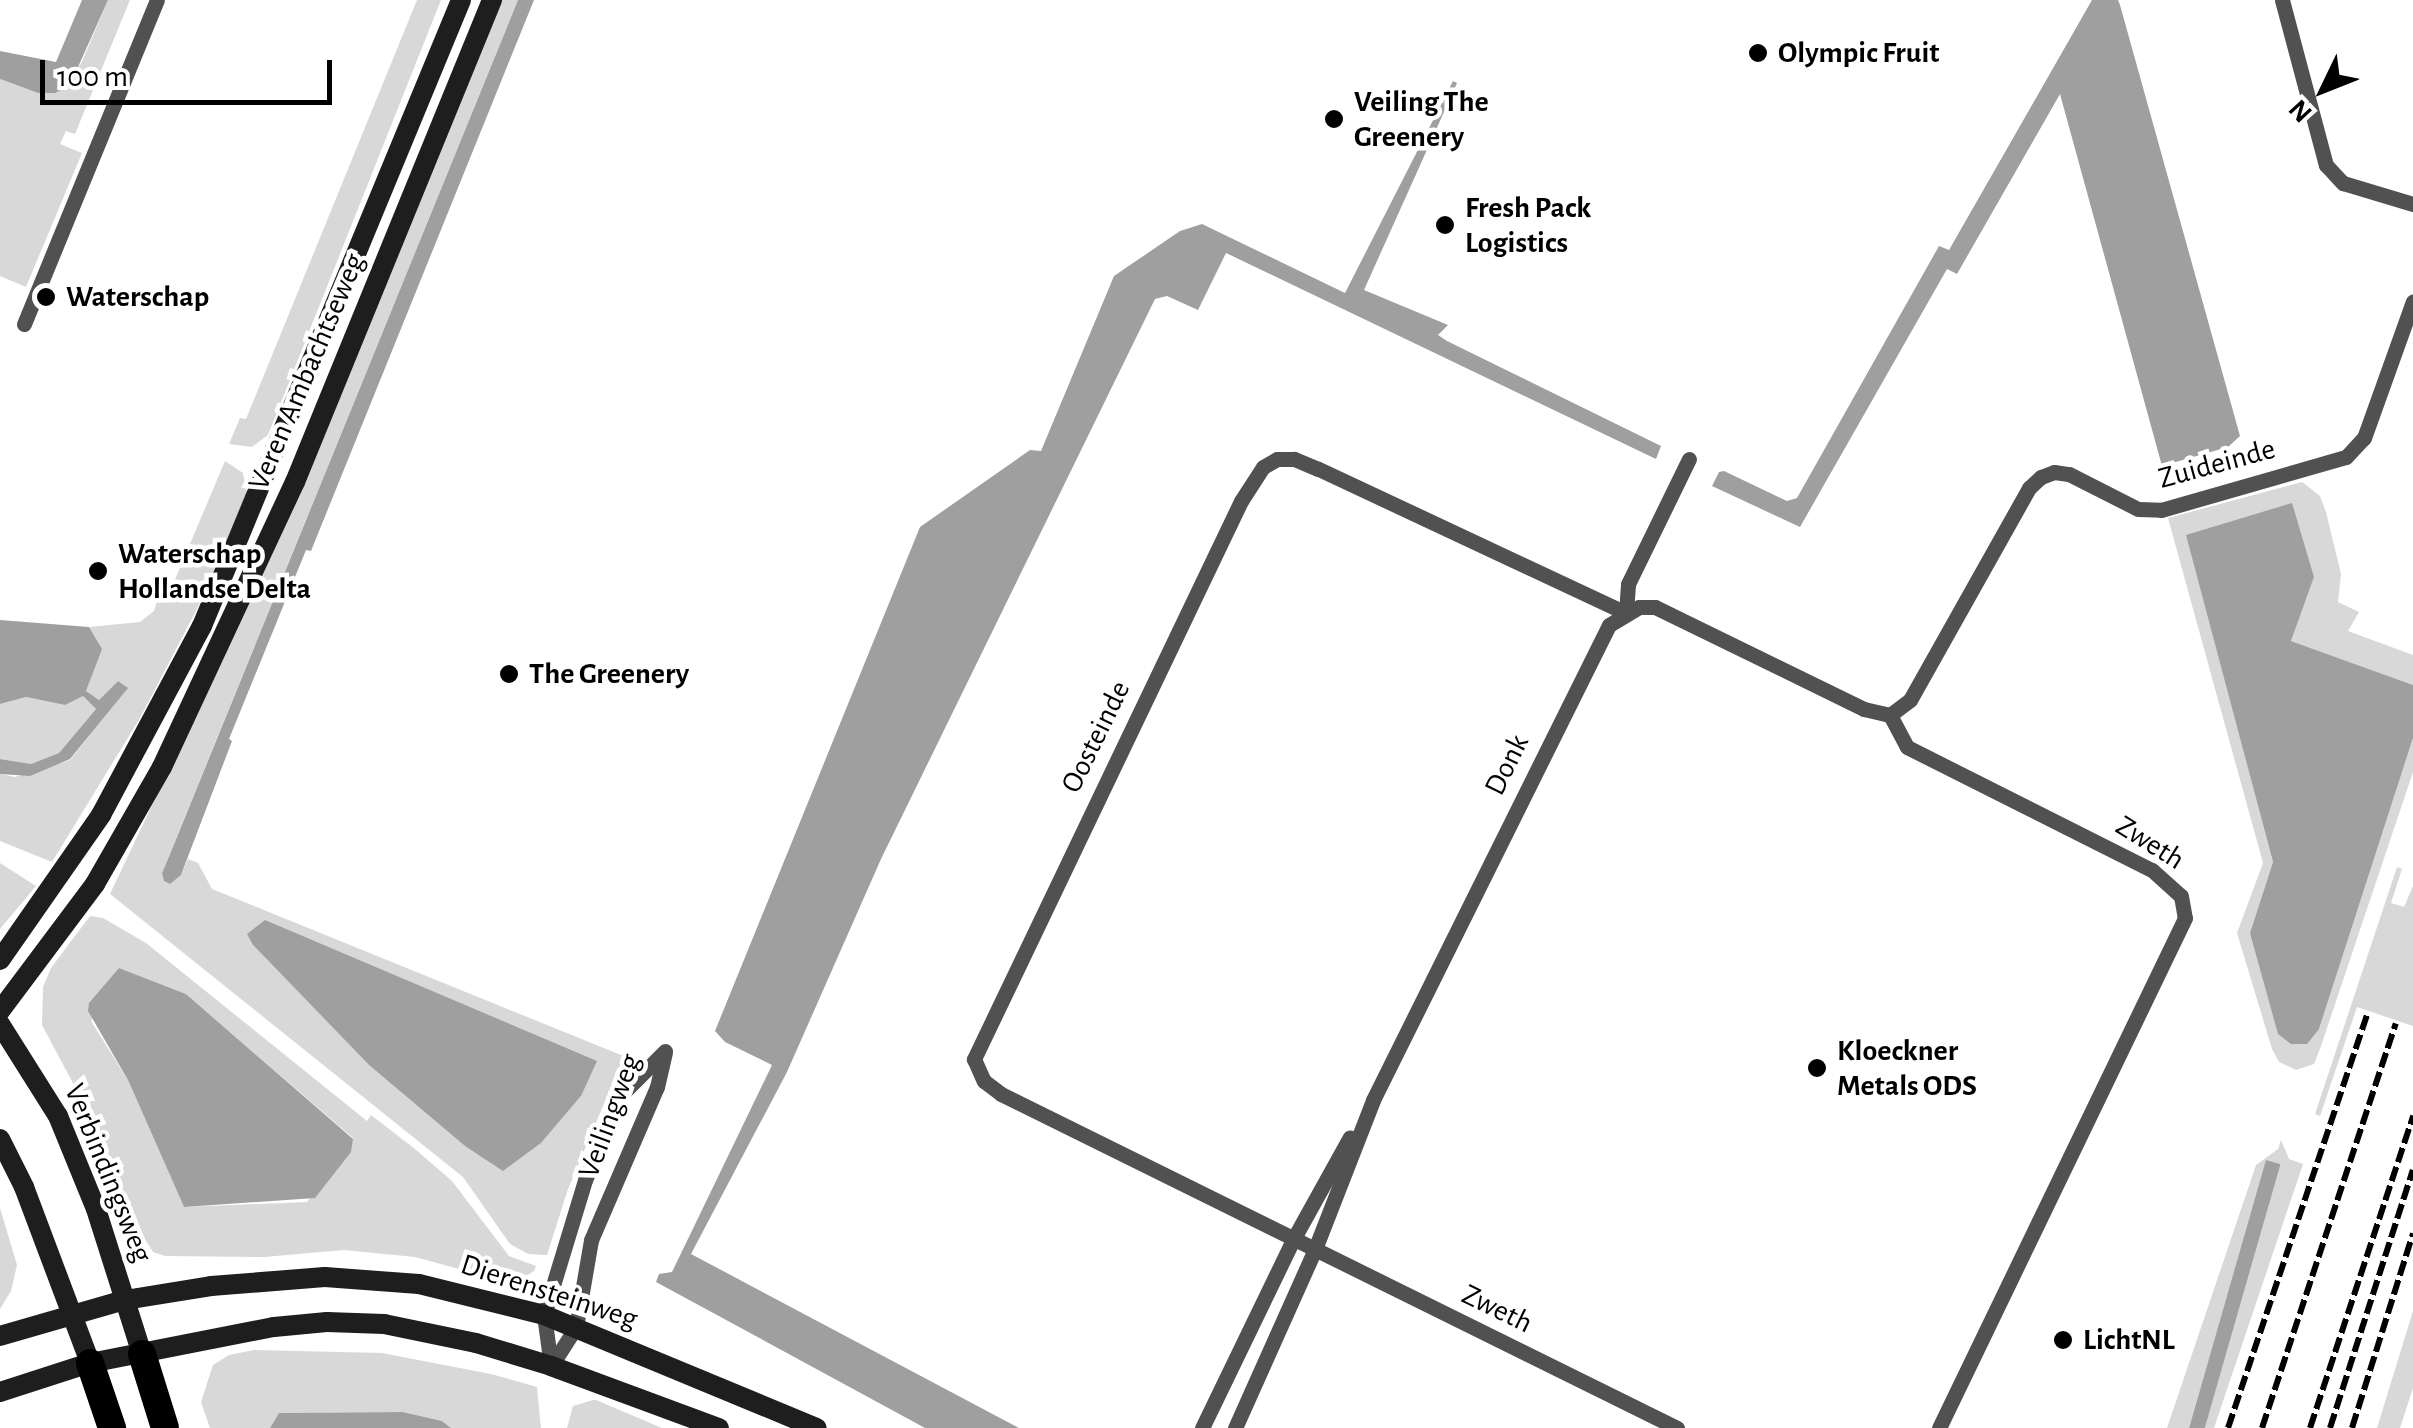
<!DOCTYPE html>
<style>
body{margin:0}
#map{position:relative;width:2413px;height:1428px;overflow:hidden;background:#fff;font-family:"Alegreya Sans",sans-serif}
div>[style]{position:absolute}
.green>*{inset:0;background:#d8d8d8}
.water>*{inset:0;background:#9f9f9f;transform-origin:0 0}
.minor>*{height:15px;margin:-7.5px;padding:0 7.5px;transform-origin:7.5px;border-radius:7.5px;background:#515151}
.secondary>*{height:20px;margin:-10px;padding:0 10px;transform-origin:10px;border-radius:10px;background:#1e1e1e}
.motorway>*{height:28px;margin:-14px;padding:0 14px;transform-origin:14px;border-radius:14px;background:#000}
.rail>*{height:6px;margin-top:-3px;transform-origin:0;background:repeating-linear-gradient(90deg,#000 0 15px,transparent 0 20px)}
.dots>*{width:28px;height:28px;translate:-50% -50%;box-sizing:border-box;border:5px solid #fff;border-radius:50%}
span{translate:-50% -50%;white-space:nowrap;text-align:center;line-height:1.15;-webkit-text-stroke:9px #fff;paint-order:stroke}
.poi-label{font-size:30px;color:#000;font-weight:700}
.left{translate:0 -50%;text-align:left}
.street-label{font-size:30px;color:#000}
.north{position:absolute;left:2273px;top:40px;width:100px;height:100px;-webkit-text-stroke:8px #fff;paint-order:stroke;rotate:227deg;font-size:28px;font-weight:700;line-height:40px;text-align:center;color:#000}
.north::after{content:'';display:block;margin:auto;width:35px;height:45px;background:#000;clip-path:polygon(50% 0,100% 100%,50% 72%,0 100%)}
.scale{position:absolute;left:40px;top:60px;width:292px;height:45px;box-sizing:border-box;border:5px solid #000;border-top:0;padding-left:12px;font-size:30px;line-height:35px;white-space:nowrap;color:#000;-webkit-text-stroke:8px #fff;paint-order:stroke}
</style>
<div id="map">
<div class="green">
<i style="clip-path:polygon(108px 0,130px 0,75px 134px,66px 131px,60px 144px,82px 153px,26px 287px,0 276px,0 79px,38px 93px,81px 64px)"></i>
<i style="clip-path:polygon(417px 0,441px 0,268px 435px,252px 447px,229px 444px,240px 418px,246px 419px)"></i>
<i style="clip-path:polygon(evenodd,500px 0,518px 0,162px 873px,172px 880px,181px 875px,188px 859px,198px 863px,212px 889px,621px 1055px,633px 1055px,635px 1061px,614px 1080px,568px 1189px,547px 1255px,528px 1254px,510px 1244px,463px 1177px,110px 894px,275px 545px,500px 0,254px 931px,581px 1096px,541px 1143px,503px 1170px,465px 1146px,369px 1065px,253px 945px,248px 934px,254px 931px)"></i>
<i style="clip-path:polygon(225px 461px,243px 473px,247px 493px,198px 607px,140px 718px,52px 862px,0 841px,0 774px,15px 777px,70px 760px,127px 688px,118px 681px,99px 700px,86px 691px,101px 649px,89px 627px,140px 622px,154px 611px,159px 594px,168px 596px)"></i>
<i style="clip-path:polygon(2302px 482px,2320px 496px,2326px 512px,2341px 574px,2338px 602px,2359px 612px,2348px 631px,2413px 655px,2413px 685px,2291px 641px,2314px 577px,2187px 535px,2273px 862px,2250px 933px,2319px 1029px,2413px 738px,2413px 772px,2321px 1046px,2314px 1064px,2296px 1070px,2279px 1062px,2272px 1049px,2237px 933px,2263px 863px,2168px 518px)"></i>
<i style="clip-path:polygon(77px 696px,83px 696px,96px 709px,59px 753px,31px 764px,0 759px,0 704px,26px 697px,65px 705px)"></i>
<i style="clip-path:polygon(0 863px,36px 886px,0 929px)"></i>
<i style="clip-path:polygon(2397px 867px,2402px 869px,2391px 903px,2404px 907px,2413px 886px,2413px 1026px,2357px 1007px,2320px 1116px,2315px 1114px)"></i>
<i style="clip-path:polygon(evenodd,90px 916px,103px 918px,146px 943px,367px 1121px,371px 1115px,415px 1149px,452px 1181px,509px 1256px,536px 1266px,534px 1271px,514px 1284px,415px 1257px,344px 1250px,264px 1257px,165px 1256px,153px 1252px,136px 1225px,100px 1134px,42px 1025px,43px 987px,51px 968px,90px 916px,119px 968px,186px 994px,353px 1138px,307px 1202px,184px 1207px,128px 1080px,91px 1021px,119px 968px)"></i>
<i style="clip-path:polygon(2281px 1140px,2289px 1159px,2303px 1164px,2214px 1428px,2167px 1428px,2256px 1165px,2278px 1149px)"></i>
<i style="clip-path:polygon(0 1208px,17px 1265px,11px 1291px,0 1309px)"></i>
<i style="clip-path:polygon(2413px 1311px,2413px 1388px,2400px 1428px,2377px 1428px)"></i>
<i style="clip-path:polygon(254px 1350px,382px 1353px,491px 1374px,537px 1387px,541px 1428px,451px 1428px,442px 1421px,403px 1412px,279px 1413px,270px 1428px,210px 1428px,201px 1402px,213px 1365px,229px 1355px)"></i>
<i style="clip-path:polygon(593px 1400px,596px 1400px,662px 1428px,567px 1428px,573px 1406px)"></i>
</div>
<div class="water">
<i style="clip-path:polygon(82px 0,108px 0,70px 85px,55px 93px,38px 93px,0 79px,0 51px,56px 62px)"></i>
<i style="clip-path:polygon(518px 0,534px 0,311px 551px,306px 550px,229px 739px,232px 741px,181px 875px,170px 884px,164px 881px,162px 873px,170px 854px)"></i>
<i style="clip-path:polygon(2092px 0,2118px 0,2120px 5px,2240px 436px,2228px 447px,2162px 466px,2060px 94px,1957px 274px,1947px 269px,1800px 527px,1712px 486px,1719px 472px,1724px 471px,1787px 501px,1797px 498px,1939px 246px,1949px 250px)"></i>
<i style="clip-path:polygon(1453px 81px,1457px 83px,1364px 290px,1448px 325px,1438px 335px,1447px 341px,1661px 446px,1656px 459px,1226px 253px,1198px 310px,1167px 296px,1155px 299px,881px 859px,787px 1072px,691px 1254px,1019px 1428px,925px 1428px,656px 1282px,659px 1274px,672px 1272px,772px 1065px,725px 1042px,715px 1031px,920px 527px,1030px 450px,1041px 451px,1114px 276px,1180px 231px,1202px 224px,1345px 293px)"></i>
<i style="clip-path:polygon(2292px 503px,2314px 577px,2291px 641px,2413px 685px,2413px 738px,2319px 1029px,2307px 1044px,2291px 1044px,2278px 1034px,2250px 933px,2273px 862px,2186px 535px)"></i>
<i style="clip-path:polygon(0 620px,89px 627px,102px 649px,86px 691px,99px 700px,118px 681px,128px 688px,70px 759px,30px 776px,0 774px,0 759px,31px 764px,59px 753px,96px 709px,83px 696px,65px 705px,26px 697px,0 704px)"></i>
<i style="clip-path:polygon(265px 920px,597px 1061px,581px 1096px,541px 1143px,503px 1171px,465px 1146px,369px 1065px,253px 945px,247px 934px)"></i>
<i style="clip-path:polygon(119px 968px,186px 994px,353px 1139px,351px 1152px,315px 1198px,184px 1207px,128px 1080px,88px 1011px,89px 1003px)"></i>
<i style="left:2266px;top:1160px;width:15px;height:283px;rotate:16deg"></i>
<i style="clip-path:polygon(403px 1412px,442px 1421px,451px 1428px,270px 1428px,279px 1413px)"></i>
</div>
<div class="minor">
<i style="left:2282px;top:0;width:171px;rotate:75.1deg"></i>
<i style="left:2326px;top:165px;width:25px;rotate:47deg"></i>
<i style="left:2343px;top:183px;width:73px;rotate:16.7deg"></i>
<i style="left:24px;top:324px;width:350px;rotate:-67.7deg"></i>
<i style="left:1626px;top:613px;width:340px;rotate:-154.9deg"></i>
<i style="left:1318px;top:469px;width:26px;rotate:-157deg"></i>
<i style="left:1294px;top:459px;width:17px;rotate:180deg"></i>
<i style="left:1277px;top:459px;width:16px;rotate:150deg"></i>
<i style="left:1263px;top:467px;width:40px;rotate:122.9deg"></i>
<i style="left:1241px;top:501px;width:619px;rotate:115.57deg"></i>
<i style="left:974px;top:1059px;width:24px;rotate:66deg"></i>
<i style="left:984px;top:1081px;width:21px;rotate:37deg"></i>
<i style="left:1001px;top:1094px;width:754px;rotate:26.29deg"></i>
<i style="left:1626px;top:613px;width:29px;rotate:-86deg"></i>
<i style="left:1628px;top:584px;width:139px;rotate:-64deg"></i>
<i style="left:1890px;top:715px;width:36px;rotate:62deg"></i>
<i style="left:1907px;top:747px;width:274px;rotate:26.7deg"></i>
<i style="left:2152px;top:870px;width:39px;rotate:42deg"></i>
<i style="left:2181px;top:896px;width:22px;rotate:80deg"></i>
<i style="left:2185px;top:918px;width:566px;rotate:115.75deg"></i>
<i style="left:1890px;top:715px;width:25px;rotate:-37deg"></i>
<i style="left:1910px;top:700px;width:243px;rotate:-60.7deg"></i>
<i style="left:2029px;top:488px;width:16px;rotate:-43deg"></i>
<i style="left:2041px;top:477px;width:14px;rotate:-21deg"></i>
<i style="left:2054px;top:472px;width:15px;rotate:8deg"></i>
<i style="left:2069px;top:474px;width:77px;rotate:26.9deg"></i>
<i style="left:2138px;top:509px;width:23px;rotate:2deg"></i>
<i style="left:2161px;top:510px;width:192px;rotate:-16deg"></i>
<i style="left:2346px;top:457px;width:26px;rotate:-47deg"></i>
<i style="left:2364px;top:438px;width:145px;rotate:-70.3deg"></i>
<i style="left:551px;top:1366px;width:51px;rotate:-97.8deg"></i>
<i style="left:544px;top:1315px;width:141px;rotate:-73.1deg"></i>
<i style="left:585px;top:1180px;width:96px;rotate:-66.1deg"></i>
<i style="left:624px;top:1092px;width:58px;rotate:-45deg"></i>
<i style="left:551px;top:1366px;width:46px;rotate:-57.3deg"></i>
<i style="left:576px;top:1327px;width:88px;rotate:-80.2deg"></i>
<i style="left:591px;top:1240px;width:167px;rotate:-66.7deg"></i>
<i style="left:657px;top:1087px;width:35px;rotate:-77deg"></i>
<i style="left:1202px;top:1428px;width:211px;rotate:-64.2deg"></i>
<i style="left:1294px;top:1238px;width:115px;rotate:-61deg"></i>
<i style="left:1235px;top:1428px;width:196px;rotate:-65.9deg"></i>
<i style="left:1315px;top:1249px;width:160px;rotate:-68.7deg"></i>
<i style="left:1373px;top:1100px;width:530px;rotate:-63.58deg"></i>
<i style="left:1609px;top:625px;width:35px;rotate:-31deg"></i>
<i style="left:1639px;top:607px;width:16px"></i>
<i style="left:1655px;top:607px;width:233px;rotate:26deg"></i>
<i style="left:1864px;top:709px;width:27px;rotate:13deg"></i>
</div>
<div class="secondary">
<i style="left:0;top:960px;width:177px;rotate:-55.1deg"></i>
<i style="left:101px;top:815px;width:214px;rotate:-61.9deg"></i>
<i style="left:202px;top:626px;width:677px;rotate:-67.52deg"></i>
<i style="left:0;top:1011px;width:159px;rotate:-53.2deg"></i>
<i style="left:95px;top:884px;width:135px;rotate:-60.2deg"></i>
<i style="left:162px;top:767px;width:315px;rotate:-65deg"></i>
<i style="left:295px;top:482px;width:521px;rotate:-67.77deg"></i>
<i style="left:0;top:1024px;width:109px;rotate:57.8deg"></i>
<i style="left:58px;top:1116px;width:100px;rotate:67.8deg"></i>
<i style="left:96px;top:1209px;width:152px;rotate:72.4deg"></i>
<i style="left:0;top:1139px;width:54px;rotate:63.4deg"></i>
<i style="left:24px;top:1187px;width:188px;rotate:69.4deg"></i>
<i style="left:0;top:1336px;width:130px;rotate:-16.1deg"></i>
<i style="left:125px;top:1300px;width:87px;rotate:-9.2deg"></i>
<i style="left:211px;top:1286px;width:114px;rotate:-4.5deg"></i>
<i style="left:325px;top:1277px;width:94px;rotate:4.3deg"></i>
<i style="left:419px;top:1284px;width:129px;rotate:13.9deg"></i>
<i style="left:544px;top:1315px;width:295px;rotate:22.5deg"></i>
<i style="left:0;top:1392px;width:95px;rotate:-17.9deg"></i>
<i style="left:90px;top:1363px;width:187px;rotate:-11.1deg"></i>
<i style="left:274px;top:1327px;width:53px;rotate:-5.4deg"></i>
<i style="left:327px;top:1322px;width:57px;rotate:2deg"></i>
<i style="left:384px;top:1324px;width:94px;rotate:11.7deg"></i>
<i style="left:476px;top:1343px;width:78px;rotate:17deg"></i>
<i style="left:551px;top:1366px;width:179px;rotate:20.3deg"></i>
</div>
<div class="motorway">
<i style="left:142px;top:1354px;width:77px;rotate:72.7deg"></i>
<i style="left:90px;top:1363px;width:69px;rotate:71.3deg"></i>
</div>
<div class="rail">
<i style="left:2228px;top:1428px;width:437px;rotate:-71.4deg"></i>
<i style="left:2262px;top:1428px;width:426px;rotate:-71.7deg"></i>
<i style="left:2310px;top:1428px;width:329px;rotate:-71.7deg"></i>
<i style="left:2330px;top:1428px;width:271px;rotate:-72.2deg"></i>
<i style="left:2352px;top:1428px;width:204px;rotate:-72.6deg"></i>
</div>
<div class="dots">
<i style="left:1758px;top:53px;background:#000"></i>
<i style="left:1334px;top:119px;background:#000"></i>
<i style="left:1445px;top:225px;background:#000"></i>
<i style="left:46px;top:297px;background:#000"></i>
<i style="left:98px;top:571px;background:#000"></i>
<i style="left:509px;top:674px;background:#000"></i>
<i style="left:1817px;top:1068px;background:#000"></i>
<i style="left:2063px;top:1340px;background:#000"></i>
</div>
<div class="poi-label">
<span class="left" style="left:1778px;top:53px">Olympic Fruit</span>
<span class="left" style="left:1354px;top:119px">Veiling The<br>Greenery</span>
<span class="left" style="left:1465px;top:225px">Fresh Pack<br>Logistics</span>
<span class="left" style="left:66px;top:297px">Waterschap</span>
<span class="left" style="left:118px;top:571px">Waterschap<br>Hollandse Delta</span>
<span class="left" style="left:529px;top:674px">The Greenery</span>
<span class="left" style="left:1837px;top:1068px">Kloeckner<br>Metals ODS</span>
<span class="left" style="left:2083px;top:1340px">LichtNL</span>
</div>
<div class="street-label">
<span style="left:307px;top:372px;rotate:-67deg">Veren Ambachtseweg</span>
<span style="left:2217px;top:464px;rotate:-15deg">Zuideinde</span>
<span style="left:1096px;top:737px;rotate:-64deg">Oosteinde</span>
<span style="left:1507px;top:765px;rotate:-64deg">Donk</span>
<span style="left:2150px;top:843px;rotate:32deg">Zweth</span>
<span style="left:610px;top:1116px;rotate:-70deg">Veilingweg</span>
<span style="left:108px;top:1173px;rotate:68deg">Verbindingsweg</span>
<span style="left:549px;top:1292px;rotate:18deg">Dierensteinweg</span>
<span style="left:1497px;top:1309px;rotate:26deg">Zweth</span>
</div>
<div class="north">N</div>
<div class="scale">100 m</div>
</div>
